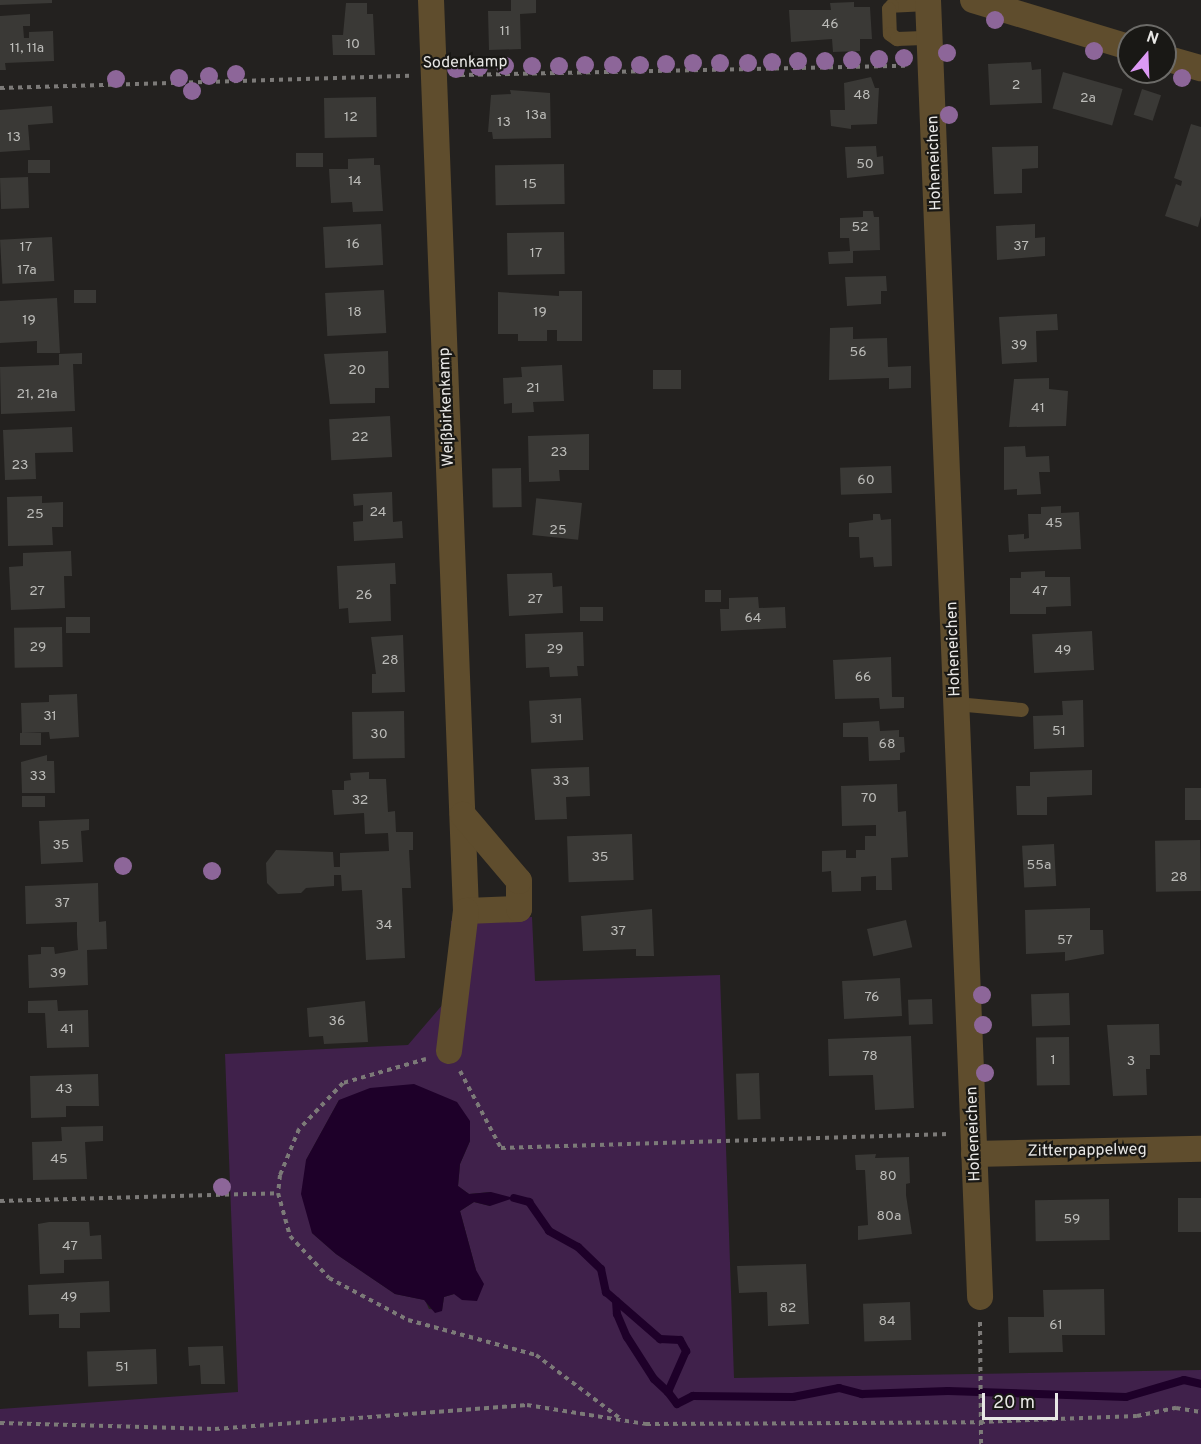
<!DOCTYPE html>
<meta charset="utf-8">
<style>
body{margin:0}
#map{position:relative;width:1201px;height:1444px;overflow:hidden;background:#23211f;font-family:Overpass,sans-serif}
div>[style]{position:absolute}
.green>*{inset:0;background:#40214b}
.water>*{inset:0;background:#1e0029}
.stream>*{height:8px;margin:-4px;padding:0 4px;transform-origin:4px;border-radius:4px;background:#1e0029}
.building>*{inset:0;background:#3a3936;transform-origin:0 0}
.path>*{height:4px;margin-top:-2px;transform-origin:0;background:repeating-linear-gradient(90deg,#7c7a78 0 4.5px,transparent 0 9px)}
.lane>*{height:14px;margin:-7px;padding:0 7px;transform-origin:7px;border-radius:7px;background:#5f4d2d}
.street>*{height:26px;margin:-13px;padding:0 13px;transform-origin:13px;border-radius:13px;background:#5f4d2d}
.trees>*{width:18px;height:18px;margin:-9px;border-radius:50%;background:#8d6699}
span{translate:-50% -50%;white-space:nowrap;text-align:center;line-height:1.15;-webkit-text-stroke:4.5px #191815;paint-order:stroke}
.number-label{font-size:14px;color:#bcbcb9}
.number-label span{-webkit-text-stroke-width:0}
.street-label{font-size:16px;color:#e8e7e5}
.north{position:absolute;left:1117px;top:24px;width:60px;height:60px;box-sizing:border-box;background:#191815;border:2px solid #6c6b68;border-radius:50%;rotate:19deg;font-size:16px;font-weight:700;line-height:24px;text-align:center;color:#e8e7e5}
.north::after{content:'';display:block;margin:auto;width:21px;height:27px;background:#dc99f4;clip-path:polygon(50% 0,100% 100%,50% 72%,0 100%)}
.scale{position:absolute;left:982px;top:1393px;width:76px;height:27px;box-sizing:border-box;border:3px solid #e8e7e5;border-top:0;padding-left:8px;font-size:18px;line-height:21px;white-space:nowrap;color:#e8e7e5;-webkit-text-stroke:4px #191815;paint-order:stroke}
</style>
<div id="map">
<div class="green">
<i style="clip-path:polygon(evenodd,532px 917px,535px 981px,720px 975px,734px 1378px,1201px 1370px,1201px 1444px,0 1444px,0 1409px,238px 1392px,225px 1054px,408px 1045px,450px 996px,451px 921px,532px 917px,339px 1100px,470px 1141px,460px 1164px,458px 1186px,469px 1194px,491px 1192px,490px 1206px,474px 1202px,460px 1211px,476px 1270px,454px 1294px,444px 1297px,442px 1310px,429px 1309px,425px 1300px,395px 1294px,336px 1254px,312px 1233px,306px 1160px,339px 1100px)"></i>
</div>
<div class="water">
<i style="clip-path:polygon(414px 1084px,457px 1102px,470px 1121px,470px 1141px,460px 1164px,458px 1186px,469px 1194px,491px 1192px,514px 1198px,490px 1206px,474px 1202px,460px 1211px,476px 1270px,484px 1284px,477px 1301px,462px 1300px,454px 1294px,444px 1297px,442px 1311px,435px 1313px,424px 1300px,395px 1294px,336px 1254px,312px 1233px,301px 1194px,306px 1160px,339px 1100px,370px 1088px)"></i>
</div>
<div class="stream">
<i style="left:514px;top:1198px;width:16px;rotate:15deg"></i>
<i style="left:529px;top:1202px;width:35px;rotate:55deg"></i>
<i style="left:549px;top:1231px;width:33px;rotate:29deg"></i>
<i style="left:578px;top:1247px;width:32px;rotate:44deg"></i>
<i style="left:601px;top:1269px;width:24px;rotate:78deg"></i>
<i style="left:606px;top:1292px;width:72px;rotate:41deg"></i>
<i style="left:660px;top:1339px;width:20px;rotate:3deg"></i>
<i style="left:680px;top:1340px;width:13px;rotate:61deg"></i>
<i style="left:686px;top:1351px;width:45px;rotate:113.7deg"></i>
<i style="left:668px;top:1392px;width:15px;rotate:53deg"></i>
<i style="left:677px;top:1404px;width:18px;rotate:-27deg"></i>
<i style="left:693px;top:1396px;width:100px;rotate:0.6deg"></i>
<i style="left:793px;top:1397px;width:47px;rotate:-11.1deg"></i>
<i style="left:839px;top:1388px;width:24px;rotate:15deg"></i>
<i style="left:862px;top:1394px;width:86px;rotate:-2deg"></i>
<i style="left:948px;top:1391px;width:178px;rotate:1.9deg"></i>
<i style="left:1126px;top:1397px;width:60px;rotate:-16.3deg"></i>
<i style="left:1184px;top:1380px;width:17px;rotate:13deg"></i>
<i style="left:616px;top:1301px;width:13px;rotate:86deg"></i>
<i style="left:617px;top:1314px;width:25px;rotate:67deg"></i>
<i style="left:627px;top:1337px;width:50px;rotate:57.3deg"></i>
<i style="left:654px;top:1379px;width:19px;rotate:43deg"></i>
</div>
<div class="building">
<i style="clip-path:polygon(0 0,52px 0,52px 3px,0 5px)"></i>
<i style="clip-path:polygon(511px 0,536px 0,536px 13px,520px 14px,521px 49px,489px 50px,488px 11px,511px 11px)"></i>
<i style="clip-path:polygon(854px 2px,854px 7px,870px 7px,872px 39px,860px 39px,860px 51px,833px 52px,832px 39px,791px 42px,789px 10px,831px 10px,830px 3px)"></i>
<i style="clip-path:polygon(346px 3px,367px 3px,367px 14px,373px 14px,375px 55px,333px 55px,332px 35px,343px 35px)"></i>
<i style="clip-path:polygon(30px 14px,30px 26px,23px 26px,24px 38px,29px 38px,29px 32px,53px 31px,54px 61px,5px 63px,6px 70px,0 70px,0 16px)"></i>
<i style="clip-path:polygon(1031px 62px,1032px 70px,1041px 69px,1042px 103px,990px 105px,988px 64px)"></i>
<i style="left:1063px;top:72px;width:62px;height:38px;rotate:16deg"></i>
<i style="clip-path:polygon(871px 77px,875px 88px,879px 88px,877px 124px,851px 125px,851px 129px,831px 126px,830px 110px,845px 110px,844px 83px)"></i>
<i style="left:1142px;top:89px;width:20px;height:27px;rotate:18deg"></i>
<i style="clip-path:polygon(510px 90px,550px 93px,551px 138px,493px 139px,492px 132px,488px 132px,491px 95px,511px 94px)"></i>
<i style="left:376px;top:97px;width:40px;height:52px;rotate:89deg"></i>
<i style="clip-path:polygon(52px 106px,53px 123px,28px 125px,30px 150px,0 152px,0 110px)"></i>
<i style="clip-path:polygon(1191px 124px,1201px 127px,1201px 216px,1198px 227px,1165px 216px,1176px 184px,1181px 186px,1182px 181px,1174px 178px)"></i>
<i style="clip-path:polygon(876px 146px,877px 157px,883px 156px,884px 174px,847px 178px,845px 147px)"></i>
<i style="clip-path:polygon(1038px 146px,1038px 168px,1022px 169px,1022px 193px,994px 194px,992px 147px)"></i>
<i style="left:323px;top:153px;width:14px;height:27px;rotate:90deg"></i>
<i style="clip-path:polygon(374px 158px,374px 165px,380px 165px,383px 211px,353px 212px,352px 202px,331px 203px,329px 169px,348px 169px,348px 159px)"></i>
<i style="left:28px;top:160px;width:22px;height:13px"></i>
<i style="left:564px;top:164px;width:40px;height:69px;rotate:89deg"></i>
<i style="left:28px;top:177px;width:31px;height:28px;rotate:88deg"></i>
<i style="clip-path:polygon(863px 211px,873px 211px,874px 217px,879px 217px,880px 250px,853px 251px,853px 263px,829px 264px,828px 252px,850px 251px,849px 238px,840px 238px,840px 218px,863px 217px)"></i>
<i style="left:381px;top:224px;width:41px;height:58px;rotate:87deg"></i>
<i style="clip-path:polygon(1035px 224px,1035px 238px,1045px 237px,1045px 256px,997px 260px,996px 226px)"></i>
<i style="left:564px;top:232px;width:42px;height:57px;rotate:89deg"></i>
<i style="left:52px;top:237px;width:44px;height:52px;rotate:87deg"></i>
<i style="clip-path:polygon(886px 276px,887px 291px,881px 291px,881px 304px,847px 306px,845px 277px)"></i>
<i style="left:96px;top:290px;width:13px;height:22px;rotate:90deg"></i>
<i style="left:384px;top:290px;width:43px;height:59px;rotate:87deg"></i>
<i style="clip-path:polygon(559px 291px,582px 291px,582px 341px,557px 341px,557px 330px,547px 330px,547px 341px,518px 341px,518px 334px,498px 334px,498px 292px,559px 296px)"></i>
<i style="clip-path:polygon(57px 298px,60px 353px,37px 353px,37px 341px,0 343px,0 301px)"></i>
<i style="clip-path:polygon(1057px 314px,1058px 330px,1036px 331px,1037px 362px,1002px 364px,999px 317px)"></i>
<i style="clip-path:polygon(853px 327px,853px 339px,887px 338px,888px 367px,911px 366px,911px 388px,889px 389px,889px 378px,829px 380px,830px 328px)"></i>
<i style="clip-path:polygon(388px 351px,389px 388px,375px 388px,375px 403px,330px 404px,324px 354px)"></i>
<i style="clip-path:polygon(82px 353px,82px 364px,73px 364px,75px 411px,1px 414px,0 367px,59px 365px,59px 354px)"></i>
<i style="clip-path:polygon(562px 365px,564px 401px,533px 402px,534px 412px,512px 413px,512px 403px,504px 404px,503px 378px,522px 377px,521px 367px)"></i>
<i style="left:681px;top:370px;width:19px;height:28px;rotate:90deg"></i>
<i style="clip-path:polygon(1049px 378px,1049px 389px,1068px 391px,1066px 426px,1009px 427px,1014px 379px)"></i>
<i style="left:390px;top:416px;width:41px;height:61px;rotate:87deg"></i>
<i style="clip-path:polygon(72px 427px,73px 452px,35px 453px,36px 479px,5px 480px,3px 430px)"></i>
<i style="clip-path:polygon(589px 434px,589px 470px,559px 470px,560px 481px,529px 482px,528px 436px)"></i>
<i style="clip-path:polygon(1025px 446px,1026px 457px,1049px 456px,1050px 472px,1039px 472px,1041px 494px,1017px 495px,1017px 489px,1004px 490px,1004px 447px)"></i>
<i style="left:891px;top:466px;width:27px;height:51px;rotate:88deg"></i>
<i style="left:521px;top:468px;width:39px;height:29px;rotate:89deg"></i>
<i style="clip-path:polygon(392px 492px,393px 522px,402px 521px,403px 538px,354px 541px,353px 522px,363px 521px,363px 505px,354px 506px,353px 494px)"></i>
<i style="clip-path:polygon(42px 496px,42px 503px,63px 502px,63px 527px,52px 527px,53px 545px,8px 546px,7px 497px)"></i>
<i style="left:582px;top:503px;width:37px;height:46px;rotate:96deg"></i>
<i style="clip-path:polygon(1061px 506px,1061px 513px,1079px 512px,1081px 549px,1009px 552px,1008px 535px,1024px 534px,1024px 539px,1029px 538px,1028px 514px,1041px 514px,1041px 507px)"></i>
<i style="clip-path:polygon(873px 514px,880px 514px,881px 520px,891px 519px,892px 566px,874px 567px,873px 557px,860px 558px,859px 537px,849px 537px,849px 523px,873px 520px)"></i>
<i style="clip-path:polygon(71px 551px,72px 576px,64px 576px,65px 608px,11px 610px,9px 567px,23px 566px,23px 553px)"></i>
<i style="clip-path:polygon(395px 563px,396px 584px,390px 584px,391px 621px,349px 623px,348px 608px,339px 609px,337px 566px)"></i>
<i style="clip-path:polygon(1045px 571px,1045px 577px,1070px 577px,1071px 606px,1046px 607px,1046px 614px,1010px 614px,1010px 578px,1021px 578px,1021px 572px)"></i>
<i style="clip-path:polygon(552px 573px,553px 587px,562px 586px,563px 613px,509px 616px,507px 574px)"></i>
<i style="left:705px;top:590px;width:16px;height:12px"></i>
<i style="clip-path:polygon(758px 597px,759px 608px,785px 607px,786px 628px,721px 631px,720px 609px,729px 609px,729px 598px)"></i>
<i style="left:580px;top:607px;width:23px;height:14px"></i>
<i style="left:90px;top:617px;width:16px;height:24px;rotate:90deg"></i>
<i style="left:62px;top:627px;width:40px;height:48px;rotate:89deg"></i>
<i style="left:1092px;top:631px;width:39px;height:60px;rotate:87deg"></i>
<i style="clip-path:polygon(583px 632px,584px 666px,577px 666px,578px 676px,550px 677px,549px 667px,526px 668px,525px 634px)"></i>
<i style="clip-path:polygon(403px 635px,405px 692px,372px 693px,372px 674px,376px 674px,371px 637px)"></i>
<i style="clip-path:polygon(891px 657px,892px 697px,904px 697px,904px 708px,880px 709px,879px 698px,835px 699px,833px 660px)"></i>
<i style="clip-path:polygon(77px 694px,79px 737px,50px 739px,49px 732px,22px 733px,21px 703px,49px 702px,49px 695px)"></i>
<i style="left:581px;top:698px;width:42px;height:52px;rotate:87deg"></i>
<i style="clip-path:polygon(1083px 700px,1084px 747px,1034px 749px,1033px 716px,1063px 715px,1062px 701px)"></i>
<i style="left:404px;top:711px;width:47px;height:52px;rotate:89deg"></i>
<i style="clip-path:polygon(879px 721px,880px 731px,899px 730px,899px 737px,904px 737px,905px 752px,900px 753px,900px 760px,869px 761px,868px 737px,843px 737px,843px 723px)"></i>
<i style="left:20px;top:733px;width:21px;height:12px"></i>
<i style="clip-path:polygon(47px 755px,47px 761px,54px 761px,55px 793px,22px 793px,21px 762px)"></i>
<i style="clip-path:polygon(589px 767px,590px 796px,566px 797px,567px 819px,535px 820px,531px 769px)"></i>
<i style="clip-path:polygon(1092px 770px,1092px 795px,1047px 797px,1047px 815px,1017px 815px,1016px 786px,1030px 786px,1030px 772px)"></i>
<i style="clip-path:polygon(369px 772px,369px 779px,386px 779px,388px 812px,395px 811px,396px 832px,413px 832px,413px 850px,409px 850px,411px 888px,402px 888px,405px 958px,366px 960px,362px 890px,342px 891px,341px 875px,334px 875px,334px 886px,306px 888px,301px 893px,278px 894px,267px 883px,266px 863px,276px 850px,333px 852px,334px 867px,340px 867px,340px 853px,389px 851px,388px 833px,365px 834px,364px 813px,334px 815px,332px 790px,344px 790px,344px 781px,351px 780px,350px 773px)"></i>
<i style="clip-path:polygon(897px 784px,898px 812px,906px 811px,908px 857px,891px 858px,892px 890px,876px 890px,876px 876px,861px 877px,861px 891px,832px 892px,831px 871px,822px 872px,822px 851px,846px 850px,846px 858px,856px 858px,856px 850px,865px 850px,865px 836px,876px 836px,876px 825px,842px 826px,841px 786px)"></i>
<i style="left:1185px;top:788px;width:16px;height:32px"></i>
<i style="left:45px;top:796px;width:11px;height:23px;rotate:90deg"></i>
<i style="clip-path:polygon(89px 819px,89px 830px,81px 831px,83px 862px,41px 864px,39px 821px)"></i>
<i style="left:632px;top:834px;width:46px;height:65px;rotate:88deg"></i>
<i style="left:1200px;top:840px;width:51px;height:45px;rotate:89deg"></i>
<i style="left:1054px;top:844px;width:42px;height:32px;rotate:87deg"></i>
<i style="clip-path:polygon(98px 883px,99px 922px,106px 921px,107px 949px,87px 950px,88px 985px,29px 988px,28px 955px,41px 954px,41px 947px,54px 947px,55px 954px,78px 950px,77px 935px,77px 922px,26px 924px,25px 886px)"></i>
<i style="clip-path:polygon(1090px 908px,1090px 930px,1103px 930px,1104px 954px,1065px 961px,1065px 952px,1026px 954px,1025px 910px)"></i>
<i style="clip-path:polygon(652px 909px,654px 956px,636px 956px,636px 949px,583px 951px,581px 916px)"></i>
<i style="left:906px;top:920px;width:28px;height:40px;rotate:77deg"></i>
<i style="left:900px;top:978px;width:38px;height:58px;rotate:87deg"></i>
<i style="left:1069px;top:993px;width:32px;height:38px;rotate:88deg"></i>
<i style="left:932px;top:999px;width:25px;height:24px;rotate:88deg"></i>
<i style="clip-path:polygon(57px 1000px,58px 1011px,88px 1010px,89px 1047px,47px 1048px,45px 1013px,28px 1013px,28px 1001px)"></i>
<i style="clip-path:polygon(365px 1001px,368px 1042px,324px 1044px,323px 1036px,309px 1037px,307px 1008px)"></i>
<i style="clip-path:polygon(1159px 1024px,1160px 1055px,1150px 1055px,1150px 1069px,1146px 1069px,1147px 1095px,1113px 1096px,1107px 1025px)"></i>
<i style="clip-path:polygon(911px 1036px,914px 1108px,875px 1110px,873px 1075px,829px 1076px,828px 1039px)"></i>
<i style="left:1069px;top:1037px;width:48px;height:33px;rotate:89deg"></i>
<i style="left:759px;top:1073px;width:46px;height:23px;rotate:88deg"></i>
<i style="clip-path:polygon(98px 1074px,99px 1106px,66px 1106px,66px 1117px,31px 1118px,30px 1076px)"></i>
<i style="clip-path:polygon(103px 1126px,103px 1141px,85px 1142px,87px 1179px,33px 1180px,32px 1142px,62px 1141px,61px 1127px)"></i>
<i style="clip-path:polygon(876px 1154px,875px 1158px,909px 1157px,910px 1183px,906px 1184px,906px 1195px,912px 1234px,858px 1240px,858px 1226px,868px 1225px,865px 1170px,856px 1170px,855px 1155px)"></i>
<i style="left:1178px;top:1198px;width:23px;height:34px"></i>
<i style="left:1109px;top:1199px;width:41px;height:74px;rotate:89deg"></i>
<i style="clip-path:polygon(49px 1222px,89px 1222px,90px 1236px,101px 1235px,102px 1259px,64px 1260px,64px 1273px,40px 1274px,38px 1224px)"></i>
<i style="clip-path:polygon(806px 1264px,809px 1324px,768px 1326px,767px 1292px,739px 1293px,737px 1266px)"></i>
<i style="clip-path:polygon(109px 1281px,110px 1312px,80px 1313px,80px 1328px,59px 1328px,59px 1314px,29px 1315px,28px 1285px)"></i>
<i style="clip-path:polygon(1104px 1289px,1105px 1335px,1062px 1335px,1063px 1352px,1009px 1353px,1008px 1317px,1044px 1317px,1043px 1290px)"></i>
<i style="left:910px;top:1302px;width:38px;height:47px;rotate:88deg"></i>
<i style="clip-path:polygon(223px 1346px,225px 1384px,201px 1384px,200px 1365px,189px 1366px,188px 1347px)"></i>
<i style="left:156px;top:1349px;width:35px;height:69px;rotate:88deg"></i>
</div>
<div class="path">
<i style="left:460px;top:75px;width:445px;rotate:-1.2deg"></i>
<i style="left:0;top:88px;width:410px;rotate:-1.7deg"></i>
<i style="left:426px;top:1059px;width:86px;rotate:163.9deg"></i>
<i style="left:343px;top:1083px;width:64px;rotate:133.7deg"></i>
<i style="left:299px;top:1129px;width:50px;rotate:112.4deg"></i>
<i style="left:280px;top:1175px;width:18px;rotate:96deg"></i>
<i style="left:278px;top:1193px;width:45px;rotate:74.4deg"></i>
<i style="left:290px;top:1236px;width:57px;rotate:47.1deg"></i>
<i style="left:329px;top:1278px;width:89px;rotate:28deg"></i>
<i style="left:408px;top:1320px;width:133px;rotate:15.3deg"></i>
<i style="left:536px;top:1355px;width:106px;rotate:37deg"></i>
<i style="left:460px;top:1071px;width:87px;rotate:62deg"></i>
<i style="left:501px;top:1148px;width:448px;rotate:-1.8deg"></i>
<i style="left:0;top:1201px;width:278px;rotate:-1.6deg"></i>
<i style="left:980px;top:1322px;width:122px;rotate:89.5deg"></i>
<i style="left:0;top:1423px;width:215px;rotate:1.6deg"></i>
<i style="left:215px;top:1429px;width:313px;rotate:-4.4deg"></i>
<i style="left:527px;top:1405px;width:121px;rotate:9.1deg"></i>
<i style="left:646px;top:1424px;width:334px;rotate:-0.3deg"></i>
<i style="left:980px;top:1422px;width:157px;rotate:-2.2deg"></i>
<i style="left:1137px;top:1416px;width:40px;rotate:-12deg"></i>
<i style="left:1176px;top:1408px;width:25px;rotate:9deg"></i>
</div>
<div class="lane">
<i style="left:928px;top:4px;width:36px;rotate:177deg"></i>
<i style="left:892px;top:6px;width:4px;rotate:135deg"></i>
<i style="left:889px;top:9px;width:25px;rotate:88deg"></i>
<i style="left:890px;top:34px;width:9px;rotate:36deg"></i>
<i style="left:897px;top:39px;width:33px;rotate:-2deg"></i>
<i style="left:956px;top:704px;width:66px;rotate:5.2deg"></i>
</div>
<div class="street">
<i style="left:431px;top:0;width:912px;rotate:87.8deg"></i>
<i style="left:466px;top:911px;width:53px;rotate:-2.2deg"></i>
<i style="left:519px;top:909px;width:28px;rotate:-90deg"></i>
<i style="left:519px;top:881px;width:87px;rotate:-130.3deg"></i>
<i style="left:928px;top:0;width:1298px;rotate:87.7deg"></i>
<i style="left:973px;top:0;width:163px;rotate:16.8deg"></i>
<i style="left:1165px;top:58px;width:37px;rotate:16deg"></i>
<i style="left:449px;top:1051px;width:141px;rotate:-83.1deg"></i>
<i style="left:974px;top:1154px;width:227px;rotate:-1.3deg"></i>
</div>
<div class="trees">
<i style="left:995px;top:20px"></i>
<i style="left:1094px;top:51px"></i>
<i style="left:947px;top:53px"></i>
<i style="left:904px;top:58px"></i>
<i style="left:879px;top:59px"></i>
<i style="left:852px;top:60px"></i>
<i style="left:798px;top:61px"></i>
<i style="left:825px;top:61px"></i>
<i style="left:772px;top:62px"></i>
<i style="left:693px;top:63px"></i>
<i style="left:720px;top:63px"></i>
<i style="left:748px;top:63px"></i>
<i style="left:666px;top:64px"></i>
<i style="left:585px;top:65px"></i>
<i style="left:613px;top:65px"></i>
<i style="left:640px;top:65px"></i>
<i style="left:505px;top:66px"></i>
<i style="left:532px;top:66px"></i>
<i style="left:559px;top:66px"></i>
<i style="left:479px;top:67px"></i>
<i style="left:456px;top:69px"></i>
<i style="left:236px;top:74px"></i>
<i style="left:209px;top:76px"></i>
<i style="left:179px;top:78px"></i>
<i style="left:1182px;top:78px"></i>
<i style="left:116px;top:79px"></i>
<i style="left:192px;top:91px"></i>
<i style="left:949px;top:115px"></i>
<i style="left:123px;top:866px"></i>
<i style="left:212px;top:871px"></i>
<i style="left:982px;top:995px"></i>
<i style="left:983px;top:1025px"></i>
<i style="left:985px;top:1073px"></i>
<i style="left:222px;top:1187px"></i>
</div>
<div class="number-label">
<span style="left:830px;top:25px">46</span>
<span style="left:505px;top:32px">11</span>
<span style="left:353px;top:45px">10</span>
<span style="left:27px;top:49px">11, 11a</span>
<span style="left:1016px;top:86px">2</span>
<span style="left:862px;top:96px">48</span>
<span style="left:1088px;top:99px">2a</span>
<span style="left:536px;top:116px">13a</span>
<span style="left:351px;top:118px">12</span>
<span style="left:504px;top:123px">13</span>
<span style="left:14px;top:138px">13</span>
<span style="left:865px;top:165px">50</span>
<span style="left:355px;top:182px">14</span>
<span style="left:530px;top:185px">15</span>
<span style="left:860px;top:228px">52</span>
<span style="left:353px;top:245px">16</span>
<span style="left:1021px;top:247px">37</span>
<span style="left:26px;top:248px">17</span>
<span style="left:536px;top:254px">17</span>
<span style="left:27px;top:271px">17a</span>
<span style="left:355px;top:313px">18</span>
<span style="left:540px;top:313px">19</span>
<span style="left:29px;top:321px">19</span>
<span style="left:1019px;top:346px">39</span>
<span style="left:858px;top:353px">56</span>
<span style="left:357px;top:371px">20</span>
<span style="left:533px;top:389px">21</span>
<span style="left:37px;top:395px">21, 21a</span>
<span style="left:1038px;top:409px">41</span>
<span style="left:360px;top:438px">22</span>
<span style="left:559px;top:453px">23</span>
<span style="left:20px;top:466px">23</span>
<span style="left:866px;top:481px">60</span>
<span style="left:378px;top:513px">24</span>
<span style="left:35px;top:515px">25</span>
<span style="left:1054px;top:524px">45</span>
<span style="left:558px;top:531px">25</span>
<span style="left:37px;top:592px">27</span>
<span style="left:1040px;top:592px">47</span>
<span style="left:364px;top:596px">26</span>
<span style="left:535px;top:600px">27</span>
<span style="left:753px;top:619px">64</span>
<span style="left:38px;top:648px">29</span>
<span style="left:555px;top:650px">29</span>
<span style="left:1063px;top:651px">49</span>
<span style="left:390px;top:661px">28</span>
<span style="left:863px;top:678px">66</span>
<span style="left:50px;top:717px">31</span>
<span style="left:556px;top:720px">31</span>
<span style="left:1059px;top:732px">51</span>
<span style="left:379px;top:735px">30</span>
<span style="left:887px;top:745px">68</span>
<span style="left:38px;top:777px">33</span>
<span style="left:561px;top:782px">33</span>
<span style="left:869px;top:799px">70</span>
<span style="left:360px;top:801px">32</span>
<span style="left:61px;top:846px">35</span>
<span style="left:600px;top:858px">35</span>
<span style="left:1039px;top:866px">55a</span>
<span style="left:1179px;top:878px">28</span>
<span style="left:62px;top:904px">37</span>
<span style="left:384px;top:926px">34</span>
<span style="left:618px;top:932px">37</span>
<span style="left:1065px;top:941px">57</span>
<span style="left:58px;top:974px">39</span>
<span style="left:872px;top:998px">76</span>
<span style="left:337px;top:1022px">36</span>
<span style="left:67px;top:1030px">41</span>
<span style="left:870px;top:1057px">78</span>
<span style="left:1053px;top:1061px">1</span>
<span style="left:1131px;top:1062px">3</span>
<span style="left:64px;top:1090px">43</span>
<span style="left:59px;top:1160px">45</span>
<span style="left:888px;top:1177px">80</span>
<span style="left:889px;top:1217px">80a</span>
<span style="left:1072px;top:1220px">59</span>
<span style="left:70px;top:1247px">47</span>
<span style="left:69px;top:1298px">49</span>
<span style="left:788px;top:1309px">82</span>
<span style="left:887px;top:1322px">84</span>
<span style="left:1056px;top:1326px">61</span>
<span style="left:122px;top:1368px">51</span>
</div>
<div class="street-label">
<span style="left:465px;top:63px;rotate:-1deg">Sodenkamp</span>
<span style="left:935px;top:163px;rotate:-92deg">Hoheneichen</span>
<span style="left:447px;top:407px;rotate:-92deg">Weißbirkenkamp</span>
<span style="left:954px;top:649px;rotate:-92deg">Hoheneichen</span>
<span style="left:974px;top:1134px;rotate:-92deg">Hoheneichen</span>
<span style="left:1087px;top:1151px;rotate:-1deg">Zitterpappelweg</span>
</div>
<div class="north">N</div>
<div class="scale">20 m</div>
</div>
